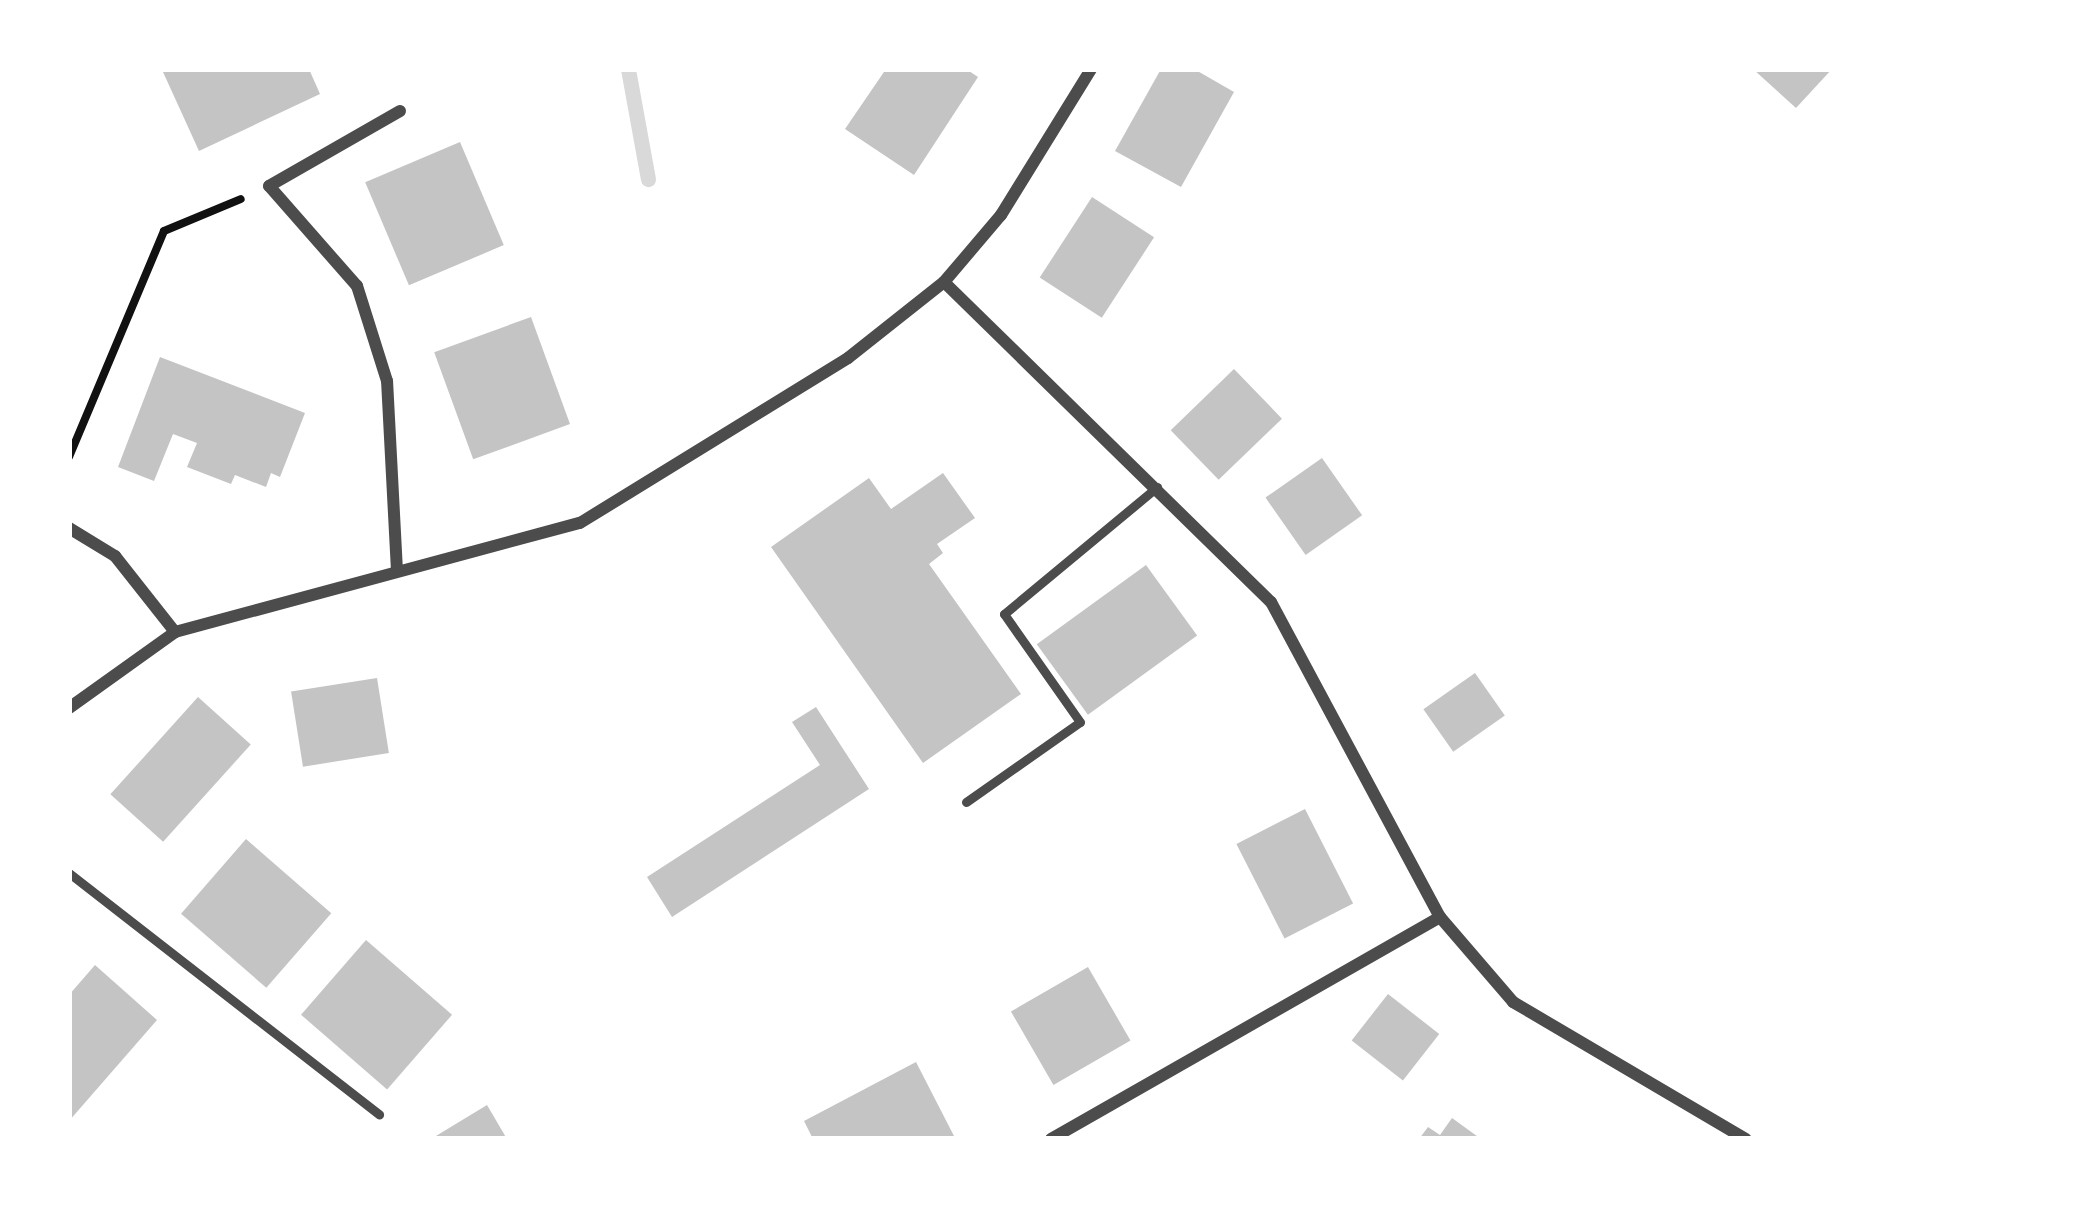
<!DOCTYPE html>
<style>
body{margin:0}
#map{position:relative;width:2094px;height:1208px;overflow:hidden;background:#fff;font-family:Georgia,serif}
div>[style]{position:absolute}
.stream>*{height:15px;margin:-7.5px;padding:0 7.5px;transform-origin:7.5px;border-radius:7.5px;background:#d9d9d9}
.building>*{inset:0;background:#c4c4c4;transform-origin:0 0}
.path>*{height:8px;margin:-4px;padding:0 4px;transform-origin:4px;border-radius:4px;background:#111}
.service>*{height:9px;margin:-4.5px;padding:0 4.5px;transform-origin:4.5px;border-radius:4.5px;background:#4c4c4c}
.minor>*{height:12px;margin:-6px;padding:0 6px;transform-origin:6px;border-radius:6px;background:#4c4c4c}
span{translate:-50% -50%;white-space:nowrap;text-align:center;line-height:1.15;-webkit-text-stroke:10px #fff;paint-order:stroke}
.frame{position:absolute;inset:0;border:72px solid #fff;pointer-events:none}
</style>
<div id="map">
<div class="stream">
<i style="left:628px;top:69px;width:112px;rotate:79.7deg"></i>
</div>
<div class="building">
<i style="clip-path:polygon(309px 69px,320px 94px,199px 151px,163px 72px)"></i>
<i style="clip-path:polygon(886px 69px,966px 69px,978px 77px,914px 175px,845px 129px)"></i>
<i style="clip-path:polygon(1161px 69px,1194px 69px,1234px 92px,1181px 187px,1115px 151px)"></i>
<i style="clip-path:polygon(1753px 69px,1832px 69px,1796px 108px)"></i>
<i style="left:460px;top:142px;width:112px;height:103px;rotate:67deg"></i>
<i style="left:1092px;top:197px;width:74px;height:96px;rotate:33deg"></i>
<i style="left:531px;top:317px;width:114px;height:103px;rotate:70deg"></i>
<i style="clip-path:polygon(160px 357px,305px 413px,280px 477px,271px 473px,266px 487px,235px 475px,231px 484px,187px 467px,197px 443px,173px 434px,154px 481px,118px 467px)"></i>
<i style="left:1234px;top:369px;width:69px;height:88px;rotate:46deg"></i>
<i style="left:1322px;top:458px;width:70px;height:69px;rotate:55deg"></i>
<i style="clip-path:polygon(943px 473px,975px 518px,937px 544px,943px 553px,929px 564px,1021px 694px,923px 763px,771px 547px,869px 478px,891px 509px)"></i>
<i style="left:1146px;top:565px;width:87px;height:135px;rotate:54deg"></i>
<i style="left:1475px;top:673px;width:52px;height:63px;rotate:55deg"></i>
<i style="left:377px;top:678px;width:76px;height:87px;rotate:81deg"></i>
<i style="left:198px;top:697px;width:71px;height:131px;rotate:42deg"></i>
<i style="clip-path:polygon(816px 707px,869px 789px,672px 917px,647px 877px,820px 765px,792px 722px)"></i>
<i style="left:1305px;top:809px;width:106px;height:77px;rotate:63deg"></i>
<i style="left:246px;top:839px;width:113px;height:99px;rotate:41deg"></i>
<i style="left:366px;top:940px;width:114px;height:99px;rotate:41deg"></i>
<i style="clip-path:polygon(95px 965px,157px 1020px,69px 1121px,69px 995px)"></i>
<i style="left:1088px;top:967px;width:85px;height:89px;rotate:60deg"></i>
<i style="left:1388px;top:994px;width:65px;height:59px;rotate:38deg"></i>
<i style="clip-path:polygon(916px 1062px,954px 1136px,813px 1139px,804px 1121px)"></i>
<i style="clip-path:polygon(487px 1105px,507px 1139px,431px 1139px)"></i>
<i style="clip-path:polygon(1452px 1118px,1481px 1139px,1419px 1139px,1428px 1127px,1440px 1135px)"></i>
</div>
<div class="path">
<i style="left:69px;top:457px;width:245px;rotate:-67.2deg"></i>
<i style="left:164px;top:231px;width:83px;rotate:-22.6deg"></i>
</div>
<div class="service">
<i style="left:966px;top:802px;width:139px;rotate:-35.1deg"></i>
<i style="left:1080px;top:722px;width:132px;rotate:-125.1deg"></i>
<i style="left:1004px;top:614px;width:199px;rotate:-39.7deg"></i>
<i style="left:69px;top:873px;width:393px;rotate:37.9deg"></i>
</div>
<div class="minor">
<i style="left:944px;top:282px;width:458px;rotate:44.4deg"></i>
<i style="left:1271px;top:602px;width:357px;rotate:61.8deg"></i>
<i style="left:1440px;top:917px;width:112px;rotate:49.3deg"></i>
<i style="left:1513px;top:1002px;width:270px;rotate:30.5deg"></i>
<i style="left:69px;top:528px;width:54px;rotate:31.3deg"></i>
<i style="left:115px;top:556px;width:97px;rotate:51.7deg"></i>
<i style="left:397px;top:571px;width:190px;rotate:-93deg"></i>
<i style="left:387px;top:381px;width:100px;rotate:-107.5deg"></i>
<i style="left:357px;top:286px;width:133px;rotate:-131.3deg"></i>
<i style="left:269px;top:186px;width:151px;rotate:-29.8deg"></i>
<i style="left:69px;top:708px;width:130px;rotate:-35.6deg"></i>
<i style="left:175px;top:632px;width:419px;rotate:-15.1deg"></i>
<i style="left:580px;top:523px;width:315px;rotate:-31.6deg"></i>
<i style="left:848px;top:358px;width:122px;rotate:-38.4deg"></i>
<i style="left:944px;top:282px;width:88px;rotate:-49.6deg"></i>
<i style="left:1001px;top:215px;width:172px;rotate:-58.3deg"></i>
<i style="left:1051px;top:1139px;width:448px;rotate:-29.7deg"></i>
</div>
<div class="frame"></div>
</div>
